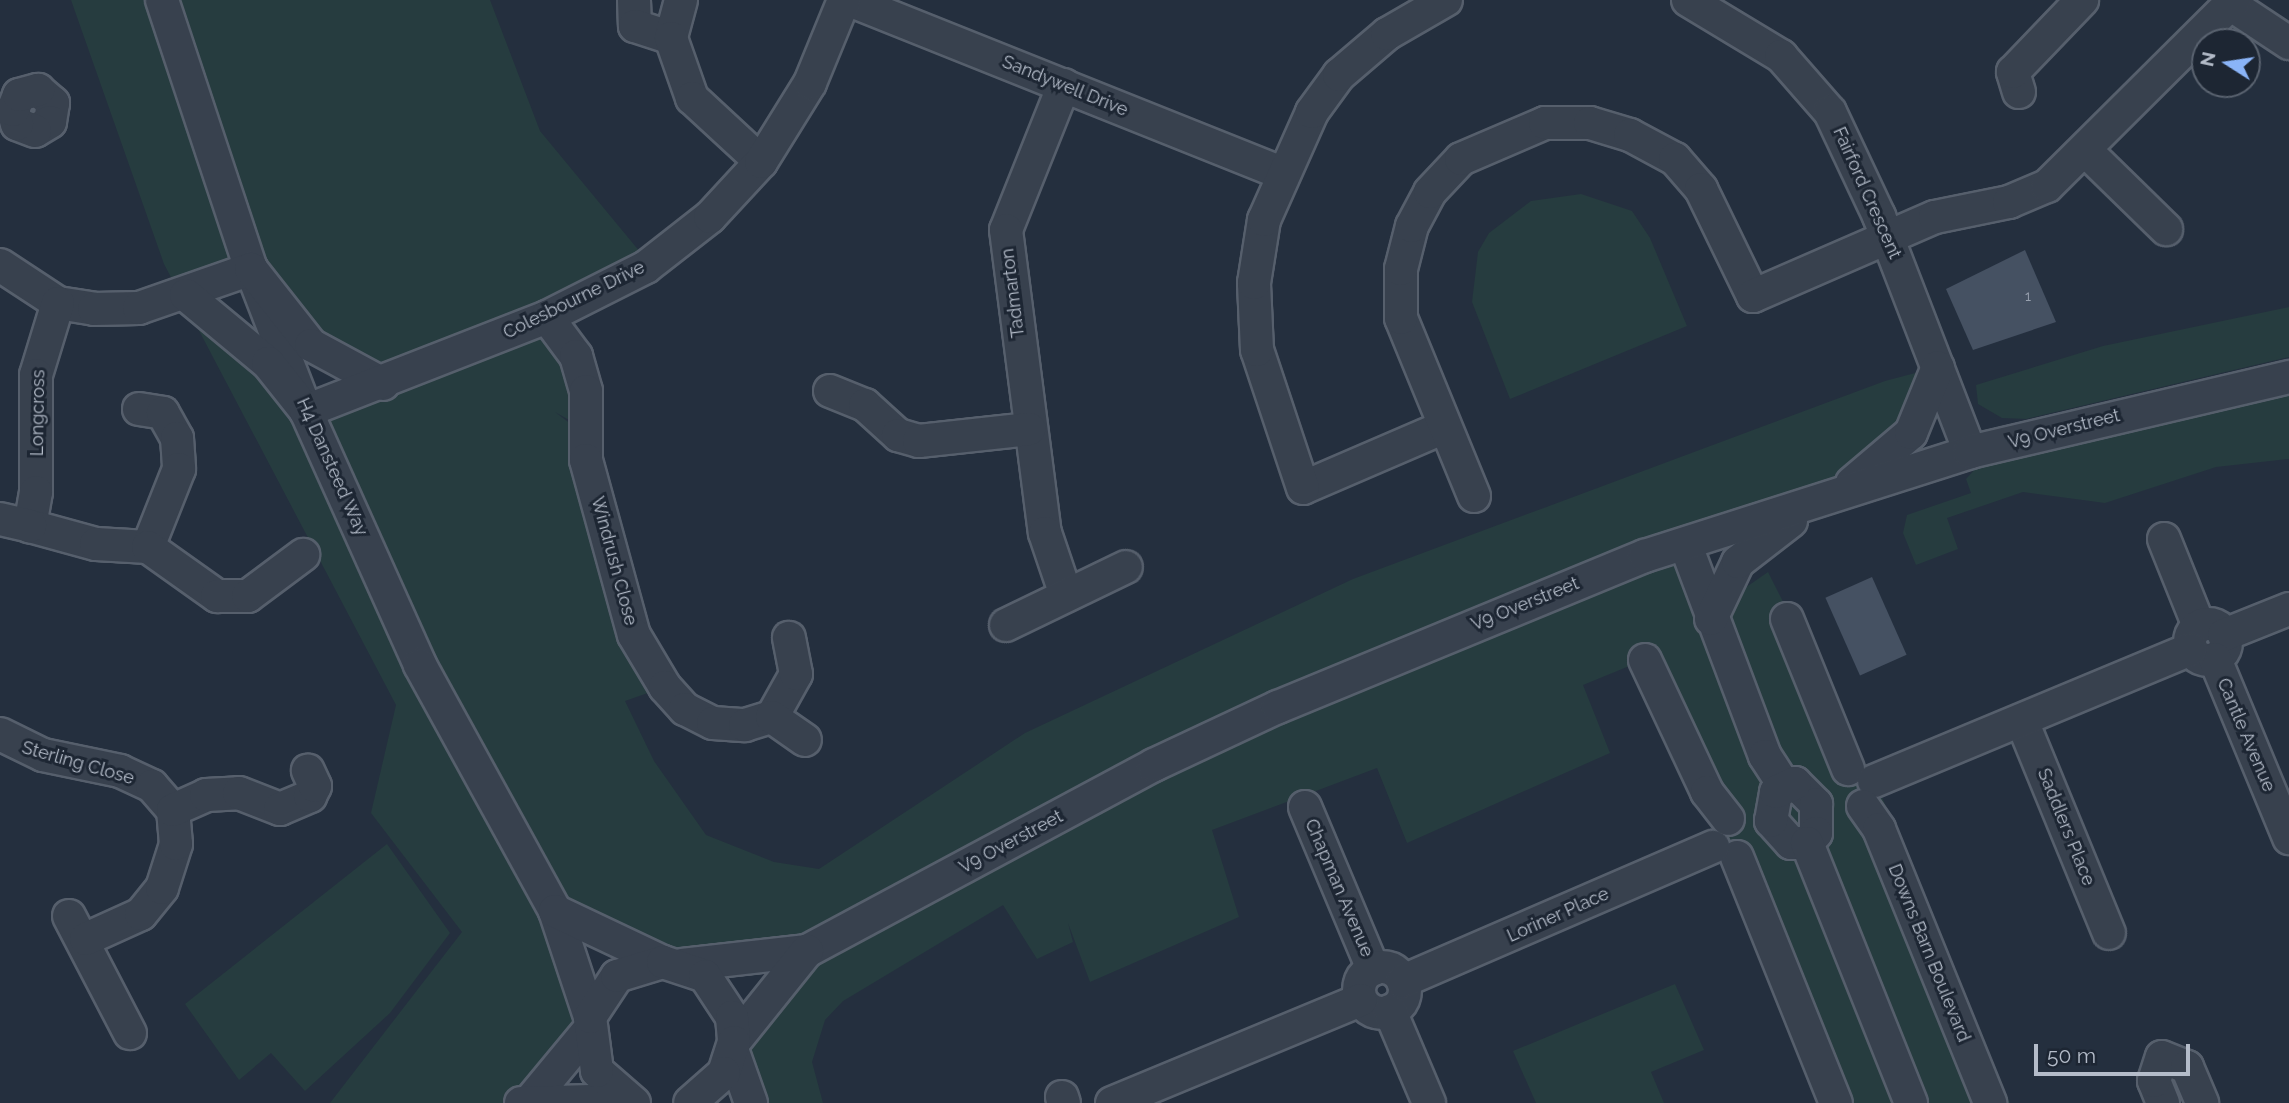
<!DOCTYPE html>
<style>
body{margin:0}
#map{position:relative;width:2289px;height:1103px;overflow:hidden;background:#242f3e;font-family:Raleway,sans-serif}
div>[style]{position:absolute}
.green>*{inset:0;background:#263c3f}
.building>*{inset:0;background:#455162;transform-origin:0 0}
.roads{filter:drop-shadow(2px 0 #565f6c) drop-shadow(-2px 0 #565f6c) drop-shadow(0 2px #565f6c) drop-shadow(0 -2px #565f6c)}
.minor>*{height:32px;margin:-16px;padding:0 16px;transform-origin:16px;border-radius:16px;background:#38414e}
.minor>.ring{margin:-16px;padding:0;box-sizing:content-box;background:none;border:32px solid #38414e;border-radius:50%}
span{translate:-50% -50%;white-space:nowrap;text-align:center;line-height:1.15;-webkit-text-stroke:6px #1d2633;paint-order:stroke}
.number-label{font-size:14px;color:#98a1af}
.number-label span{-webkit-text-stroke-width:0}
.street-label{font-size:18px;color:#b4bcc9}
.north{position:absolute;left:2191px;top:28px;width:70px;height:70px;box-sizing:border-box;background:#1d2633;border:2px solid #59626f;border-radius:50%;rotate:282deg;font-size:19px;font-weight:700;line-height:28px;text-align:center;color:#b4bcc9}
.north::after{content:'';display:block;margin:auto;width:24px;height:32px;background:#8ab4f8;clip-path:polygon(50% 0,100% 100%,50% 72%,0 100%)}
.scale{position:absolute;left:2034px;top:1044px;width:156px;height:32px;box-sizing:border-box;border:4px solid #b4bcc9;border-top:0;padding-left:9px;font-size:21px;line-height:24px;white-space:nowrap;color:#b4bcc9;-webkit-text-stroke:5px #1d2633;paint-order:stroke}
</style>
<div id="map">
<div class="green">
<i style="clip-path:polygon(evenodd,71px 0,490px 0,540px 131px,650px 264px,548px 317px,576px 356px,578px 425px,555px 412px,575px 427px,665px 687px,625px 701px,654px 761px,706px 835px,774px 862px,819px 869px,1025px 733px,1353px 579px,1885px 381px,1938px 367px,1879px 463px,1686px 546px,1709px 613px,1768px 572px,1882px 797px,2010px 1103px,1836px 1103px,1644px 660px,1583px 685px,1610px 753px,1407px 843px,1377px 768px,1212px 830px,1239px 917px,1090px 982px,1068px 923px,1073px 942px,1037px 959px,1003px 905px,843px 1001px,825px 1020px,812px 1062px,823px 1103px,751px 1103px,733px 1052px,806px 952px,682px 965px,556px 912px,590px 1017px,532px 1099px,634px 1103px,330px 1103px,462px 932px,371px 813px,396px 705px,164px 264px,71px 0,251px 269px,311px 345px,382px 384px,306px 411px,183px 296px,251px 269px)"></i>
<i style="clip-path:polygon(1581px 194px,1632px 211px,1650px 238px,1687px 326px,1510px 399px,1472px 302px,1478px 252px,1489px 233px,1531px 201px)"></i>
<i style="clip-path:polygon(2289px 307px,2289px 357px,2026px 419px,2002px 418px,1978px 404px,1976px 385px,2103px 346px)"></i>
<i style="clip-path:polygon(2289px 387px,2289px 459px,2216px 467px,2105px 503px,2023px 492px,1947px 518px,1958px 549px,1916px 565px,1903px 533px,1907px 515px,1971px 493px,1966px 479px,1977px 467px)"></i>
<i style="clip-path:polygon(387px 844px,450px 933px,390px 1013px,305px 1091px,271px 1053px,239px 1080px,185px 1004px)"></i>
<i style="clip-path:polygon(1675px 984px,1704px 1050px,1651px 1072px,1664px 1103px,1536px 1103px,1513px 1051px)"></i>
</div>
<div class="building">
<i style="clip-path:polygon(2025px 250px,2056px 322px,1973px 350px,1946px 289px)"></i>
<i style="left:1872px;top:577px;width:85px;height:51px;rotate:66deg"></i>
</div>
<div class="roads">
<div class="minor">
<i style="left:162px;top:0;width:283px;rotate:71.7deg"></i>
<i style="left:251px;top:269px;width:152px;rotate:68.8deg"></i>
<i style="left:306px;top:411px;width:278px;rotate:65.8deg"></i>
<i style="left:420px;top:665px;width:281px;rotate:61.2deg"></i>
<i style="left:555px;top:911px;width:112px;rotate:71.7deg"></i>
<i style="left:634px;top:0;width:26px;rotate:88deg"></i>
<i style="left:635px;top:26px;width:38px;rotate:18deg"></i>
<i style="left:681px;top:0;width:39px;rotate:105deg"></i>
<i style="left:671px;top:38px;width:64px;rotate:70.7deg"></i>
<i style="left:692px;top:98px;width:94px;rotate:42.8deg"></i>
<i style="left:849px;top:0;width:465px;rotate:21.8deg"></i>
<i style="left:1688px;top:0;width:109px;rotate:31.1deg"></i>
<i style="left:1781px;top:56px;width:74px;rotate:48.8deg"></i>
<i style="left:1830px;top:112px;width:115px;rotate:64.8deg"></i>
<i style="left:1879px;top:216px;width:253px;rotate:68.9deg"></i>
<i style="left:2230px;top:4px;width:71px;rotate:33.5deg"></i>
<i style="left:1064px;top:85px;width:156px;rotate:111.8deg"></i>
<i style="left:1006px;top:230px;width:305px;rotate:82.7deg"></i>
<i style="left:1045px;top:533px;width:65px;rotate:71.3deg"></i>
<i style="left:38px;top:90px;width:20px;rotate:41deg"></i>
<i style="left:53px;top:103px;width:19px;rotate:99deg"></i>
<i style="left:50px;top:122px;width:17px;rotate:149deg"></i>
<i style="left:35px;top:131px;width:19px;rotate:-159deg"></i>
<i style="left:17px;top:124px;width:15px;rotate:-106deg"></i>
<i style="left:13px;top:110px;width:16px;rotate:-68deg"></i>
<i style="left:19px;top:95px;width:20px;rotate:-15deg"></i>
<i style="left:2019px;top:92px;width:21px;rotate:-107deg"></i>
<i style="left:2013px;top:72px;width:100px;rotate:-46.2deg"></i>
<i style="left:2086px;top:151px;width:112px;rotate:44.3deg"></i>
<i style="left:0;top:265px;width:69px;rotate:33.2deg"></i>
<i style="left:58px;top:303px;width:36px;rotate:9deg"></i>
<i style="left:94px;top:309px;width:45px;rotate:-1.3deg"></i>
<i style="left:139px;top:308px;width:119px;rotate:-19.2deg"></i>
<i style="left:251px;top:269px;width:97px;rotate:51.7deg"></i>
<i style="left:311px;top:345px;width:82px;rotate:28.4deg"></i>
<i style="left:186px;top:295px;width:107px;rotate:39.7deg"></i>
<i style="left:268px;top:363px;width:61px;rotate:51.6deg"></i>
<i style="left:306px;top:411px;width:259px;rotate:-21.3deg"></i>
<i style="left:547px;top:317px;width:111px;rotate:-26.8deg"></i>
<i style="left:646px;top:267px;width:81px;rotate:-38deg"></i>
<i style="left:710px;top:217px;width:75px;rotate:-47.2deg"></i>
<i style="left:761px;top:162px;width:93px;rotate:-58.2deg"></i>
<i style="left:810px;top:83px;width:90px;rotate:-67.7deg"></i>
<i style="left:58px;top:303px;width:75px;rotate:107deg"></i>
<i style="left:36px;top:375px;width:117px;rotate:90deg"></i>
<i style="left:36px;top:492px;width:35px;rotate:100deg"></i>
<i style="left:30px;top:526px;width:68px;rotate:15.3deg"></i>
<i style="left:96px;top:544px;width:52px;rotate:3.3deg"></i>
<i style="left:547px;top:317px;width:49px;rotate:53.4deg"></i>
<i style="left:576px;top:356px;width:36px;rotate:74deg"></i>
<i style="left:586px;top:391px;width:69px;rotate:90deg"></i>
<i style="left:586px;top:460px;width:181px;rotate:74.7deg"></i>
<i style="left:634px;top:635px;width:61px;rotate:59.2deg"></i>
<i style="left:665px;top:687px;width:30px;rotate:48deg"></i>
<i style="left:685px;top:709px;width:31px;rotate:27deg"></i>
<i style="left:713px;top:723px;width:32px;rotate:4deg"></i>
<i style="left:745px;top:725px;width:28px;rotate:-17deg"></i>
<i style="left:772px;top:717px;width:49px;rotate:-60.8deg"></i>
<i style="left:796px;top:674px;width:37px;rotate:-101deg"></i>
<i style="left:830px;top:391px;width:38px;rotate:22deg"></i>
<i style="left:865px;top:405px;width:45px;rotate:42.3deg"></i>
<i style="left:898px;top:435px;width:22px;rotate:16deg"></i>
<i style="left:919px;top:441px;width:111px;rotate:-6.2deg"></i>
<i style="left:139px;top:409px;width:24px;rotate:9deg"></i>
<i style="left:163px;top:413px;width:29px;rotate:61deg"></i>
<i style="left:177px;top:438px;width:31px;rotate:86deg"></i>
<i style="left:179px;top:469px;width:84px;rotate:111.7deg"></i>
<i style="left:148px;top:547px;width:85px;rotate:35.4deg"></i>
<i style="left:217px;top:596px;width:31px"></i>
<i style="left:248px;top:596px;width:69px;rotate:-36.7deg"></i>
<i style="left:1442px;top:428px;width:151px;rotate:156.7deg"></i>
<i style="left:1303px;top:488px;width:145px;rotate:-108.4deg"></i>
<i style="left:1257px;top:350px;width:67px;rotate:-92.6deg"></i>
<i style="left:1254px;top:283px;width:64px;rotate:-81deg"></i>
<i style="left:1264px;top:220px;width:118px;rotate:-66deg"></i>
<i style="left:1312px;top:112px;width:46px;rotate:-53.9deg"></i>
<i style="left:1339px;top:75px;width:63px;rotate:-40.5deg"></i>
<i style="left:1387px;top:34px;width:68px;rotate:-30deg"></i>
<i style="left:1852px;top:483px;width:77px;rotate:-40.3deg"></i>
<i style="left:1911px;top:433px;width:71px;rotate:-67.8deg"></i>
<i style="left:1474px;top:496px;width:192px;rotate:-112.3deg"></i>
<i style="left:1401px;top:318px;width:49px;rotate:-90deg"></i>
<i style="left:1401px;top:269px;width:44px;rotate:-75.7deg"></i>
<i style="left:1412px;top:226px;width:38px;rotate:-62deg"></i>
<i style="left:1430px;top:192px;width:45px;rotate:-46.8deg"></i>
<i style="left:1461px;top:159px;width:91px;rotate:-23.2deg"></i>
<i style="left:1545px;top:123px;width:45px"></i>
<i style="left:1590px;top:123px;width:42px;rotate:16.7deg"></i>
<i style="left:1630px;top:135px;width:51px;rotate:28.1deg"></i>
<i style="left:1675px;top:159px;width:40px;rotate:49deg"></i>
<i style="left:1701px;top:189px;width:119px;rotate:64.1deg"></i>
<i style="left:1753px;top:296px;width:198px;rotate:-23.5deg"></i>
<i style="left:1935px;top:217px;width:76px;rotate:-11.5deg"></i>
<i style="left:2009px;top:202px;width:41px;rotate:-22.8deg"></i>
<i style="left:2047px;top:186px;width:264px;rotate:-44.8deg"></i>
<i style="left:0;top:519px;width:31px;rotate:13deg"></i>
<i style="left:2164px;top:539px;width:94px;rotate:68.1deg"></i>
<i style="left:1686px;top:546px;width:224px;rotate:69.4deg"></i>
<i style="left:1765px;top:756px;width:33px;rotate:57deg"></i>
<i style="left:1711px;top:619px;width:63px;rotate:-64.7deg"></i>
<i style="left:1738px;top:562px;width:67px;rotate:-37.7deg"></i>
<i style="left:1787px;top:619px;width:162px;rotate:67.9deg"></i>
<i class="ring" style="left:2190px;top:624px;width:4px;height:4px"></i>
<i style="left:1006px;top:625px;width:133px;rotate:-25.8deg"></i>
<i style="left:2224px;top:635px;width:70px;rotate:-21.8deg"></i>
<i style="left:2215px;top:659px;width:194px;rotate:67.5deg"></i>
<i style="left:1645px;top:660px;width:146px;rotate:64.8deg"></i>
<i style="left:1707px;top:792px;width:34px;rotate:52deg"></i>
<i style="left:772px;top:717px;width:40px;rotate:34.9deg"></i>
<i style="left:2022px;top:721px;width:229px;rotate:67.7deg"></i>
<i style="left:0;top:734px;width:48px;rotate:26deg"></i>
<i style="left:43px;top:755px;width:79px;rotate:11.7deg"></i>
<i style="left:120px;top:771px;width:35px;rotate:25deg"></i>
<i style="left:152px;top:786px;width:32px;rotate:49deg"></i>
<i style="left:1874px;top:781px;width:343px;rotate:-22.6deg"></i>
<i style="left:1795px;top:783px;width:30px;rotate:45deg"></i>
<i style="left:1816px;top:804px;width:29px;rotate:90deg"></i>
<i style="left:1816px;top:833px;width:13px;rotate:132deg"></i>
<i style="left:1807px;top:843px;width:16px;rotate:180deg"></i>
<i style="left:1791px;top:843px;width:30px;rotate:-132deg"></i>
<i style="left:1771px;top:821px;width:29px;rotate:-80deg"></i>
<i style="left:1776px;top:792px;width:21px;rotate:-25deg"></i>
<i style="left:1863px;top:806px;width:28px;rotate:55deg"></i>
<i style="left:1879px;top:829px;width:296px;rotate:67.9deg"></i>
<i style="left:1305px;top:807px;width:176px;rotate:67.2deg"></i>
<i style="left:1807px;top:843px;width:280px;rotate:68.2deg"></i>
<i style="left:1737px;top:857px;width:265px;rotate:68.1deg"></i>
<i style="left:555px;top:911px;width:119px;rotate:25.3deg"></i>
<i style="left:69px;top:916px;width:132px;rotate:62.5deg"></i>
<i style="left:86px;top:939px;width:60px;rotate:-24.4deg"></i>
<i style="left:141px;top:914px;width:33px;rotate:-51deg"></i>
<i style="left:162px;top:888px;width:46px;rotate:-72.3deg"></i>
<i style="left:176px;top:844px;width:34px;rotate:-95deg"></i>
<i style="left:173px;top:810px;width:36px;rotate:-24deg"></i>
<i style="left:206px;top:795px;width:33px;rotate:-3deg"></i>
<i style="left:239px;top:793px;width:44px;rotate:21.3deg"></i>
<i style="left:280px;top:809px;width:33px;rotate:-23deg"></i>
<i style="left:310px;top:796px;width:11px;rotate:-63deg"></i>
<i style="left:315px;top:786px;width:17px;rotate:-115deg"></i>
<i style="left:682px;top:965px;width:126px;rotate:-6.4deg"></i>
<i style="left:807px;top:951px;width:394px;rotate:-28.2deg"></i>
<i style="left:1154px;top:765px;width:137px;rotate:-25.1deg"></i>
<i style="left:1278px;top:707px;width:397px;rotate:-22.4deg"></i>
<i style="left:1645px;top:556px;width:341px;rotate:-17.7deg"></i>
<i style="left:1970px;top:452px;width:328px;rotate:-13.2deg"></i>
<i class="ring" style="left:1359px;top:967px;width:14px;height:14px"></i>
<i style="left:1403px;top:981px;width:338px;rotate:-23.4deg"></i>
<i style="left:1390px;top:1011px;width:100px;rotate:67deg"></i>
<i style="left:734px;top:1042px;width:117px;rotate:-51.3deg"></i>
<i style="left:733px;top:1052px;width:54px;rotate:70.6deg"></i>
<i style="left:1062px;top:1097px;width:6px;rotate:72deg"></i>
<i style="left:531px;top:1100px;width:89px;rotate:-50.4deg"></i>
<i style="left:521px;top:1103px;width:105px;rotate:-1.6deg"></i>
<i style="left:634px;top:1103px;width:49px;rotate:-139.1deg"></i>
<i style="left:597px;top:1071px;width:54px;rotate:-97.4deg"></i>
<i style="left:590px;top:1017px;width:49px;rotate:-56.6deg"></i>
<i style="left:617px;top:976px;width:48px;rotate:-16.9deg"></i>
<i style="left:663px;top:962px;width:44px;rotate:18.4deg"></i>
<i style="left:705px;top:976px;width:49px;rotate:56.6deg"></i>
<i style="left:732px;top:1017px;width:25px;rotate:85deg"></i>
<i style="left:734px;top:1042px;width:33px;rotate:108deg"></i>
<i style="left:724px;top:1073px;width:45px;rotate:138.6deg"></i>
<i style="left:1112px;top:1103px;width:269px;rotate:-22.5deg"></i>
<i style="left:2163px;top:1103px;width:24px;rotate:-112deg"></i>
<i style="left:2154px;top:1081px;width:25px;rotate:-72deg"></i>
<i style="left:2162px;top:1057px;width:27px;rotate:22deg"></i>
<i style="left:2187px;top:1067px;width:39px;rotate:67deg"></i>
</div>
</div>
<div class="number-label">
<span style="left:2028px;top:296px">1</span>
</div>
<div class="street-label">
<span style="left:1065px;top:86px;rotate:22deg">Sandywell Drive</span>
<span style="left:1867px;top:193px;rotate:66deg">Fairford Crescent</span>
<span style="left:1013px;top:293px;rotate:-97deg">Tadmarton</span>
<span style="left:574px;top:300px;rotate:-26deg">Colesbourne Drive</span>
<span style="left:38px;top:413px;rotate:-89deg">Longcross</span>
<span style="left:2064px;top:429px;rotate:-14deg">V9 Overstreet</span>
<span style="left:332px;top:467px;rotate:66deg">H4 Dansteed Way</span>
<span style="left:614px;top:561px;rotate:75deg">Windrush Close</span>
<span style="left:1525px;top:604px;rotate:-22deg">V9 Overstreet</span>
<span style="left:2246px;top:735px;rotate:67deg">Cantle Avenue</span>
<span style="left:78px;top:763px;rotate:16deg">Sterling Close</span>
<span style="left:2066px;top:827px;rotate:68deg">Saddlers Place</span>
<span style="left:1011px;top:842px;rotate:-28deg">V9 Overstreet</span>
<span style="left:1339px;top:888px;rotate:67deg">Chapman Avenue</span>
<span style="left:1558px;top:915px;rotate:-24deg">Loriner Place</span>
<span style="left:1929px;top:953px;rotate:68deg">Downs Barn Boulevard</span>
</div>
<div class="north">N</div>
<div class="scale">50 m</div>
</div>
